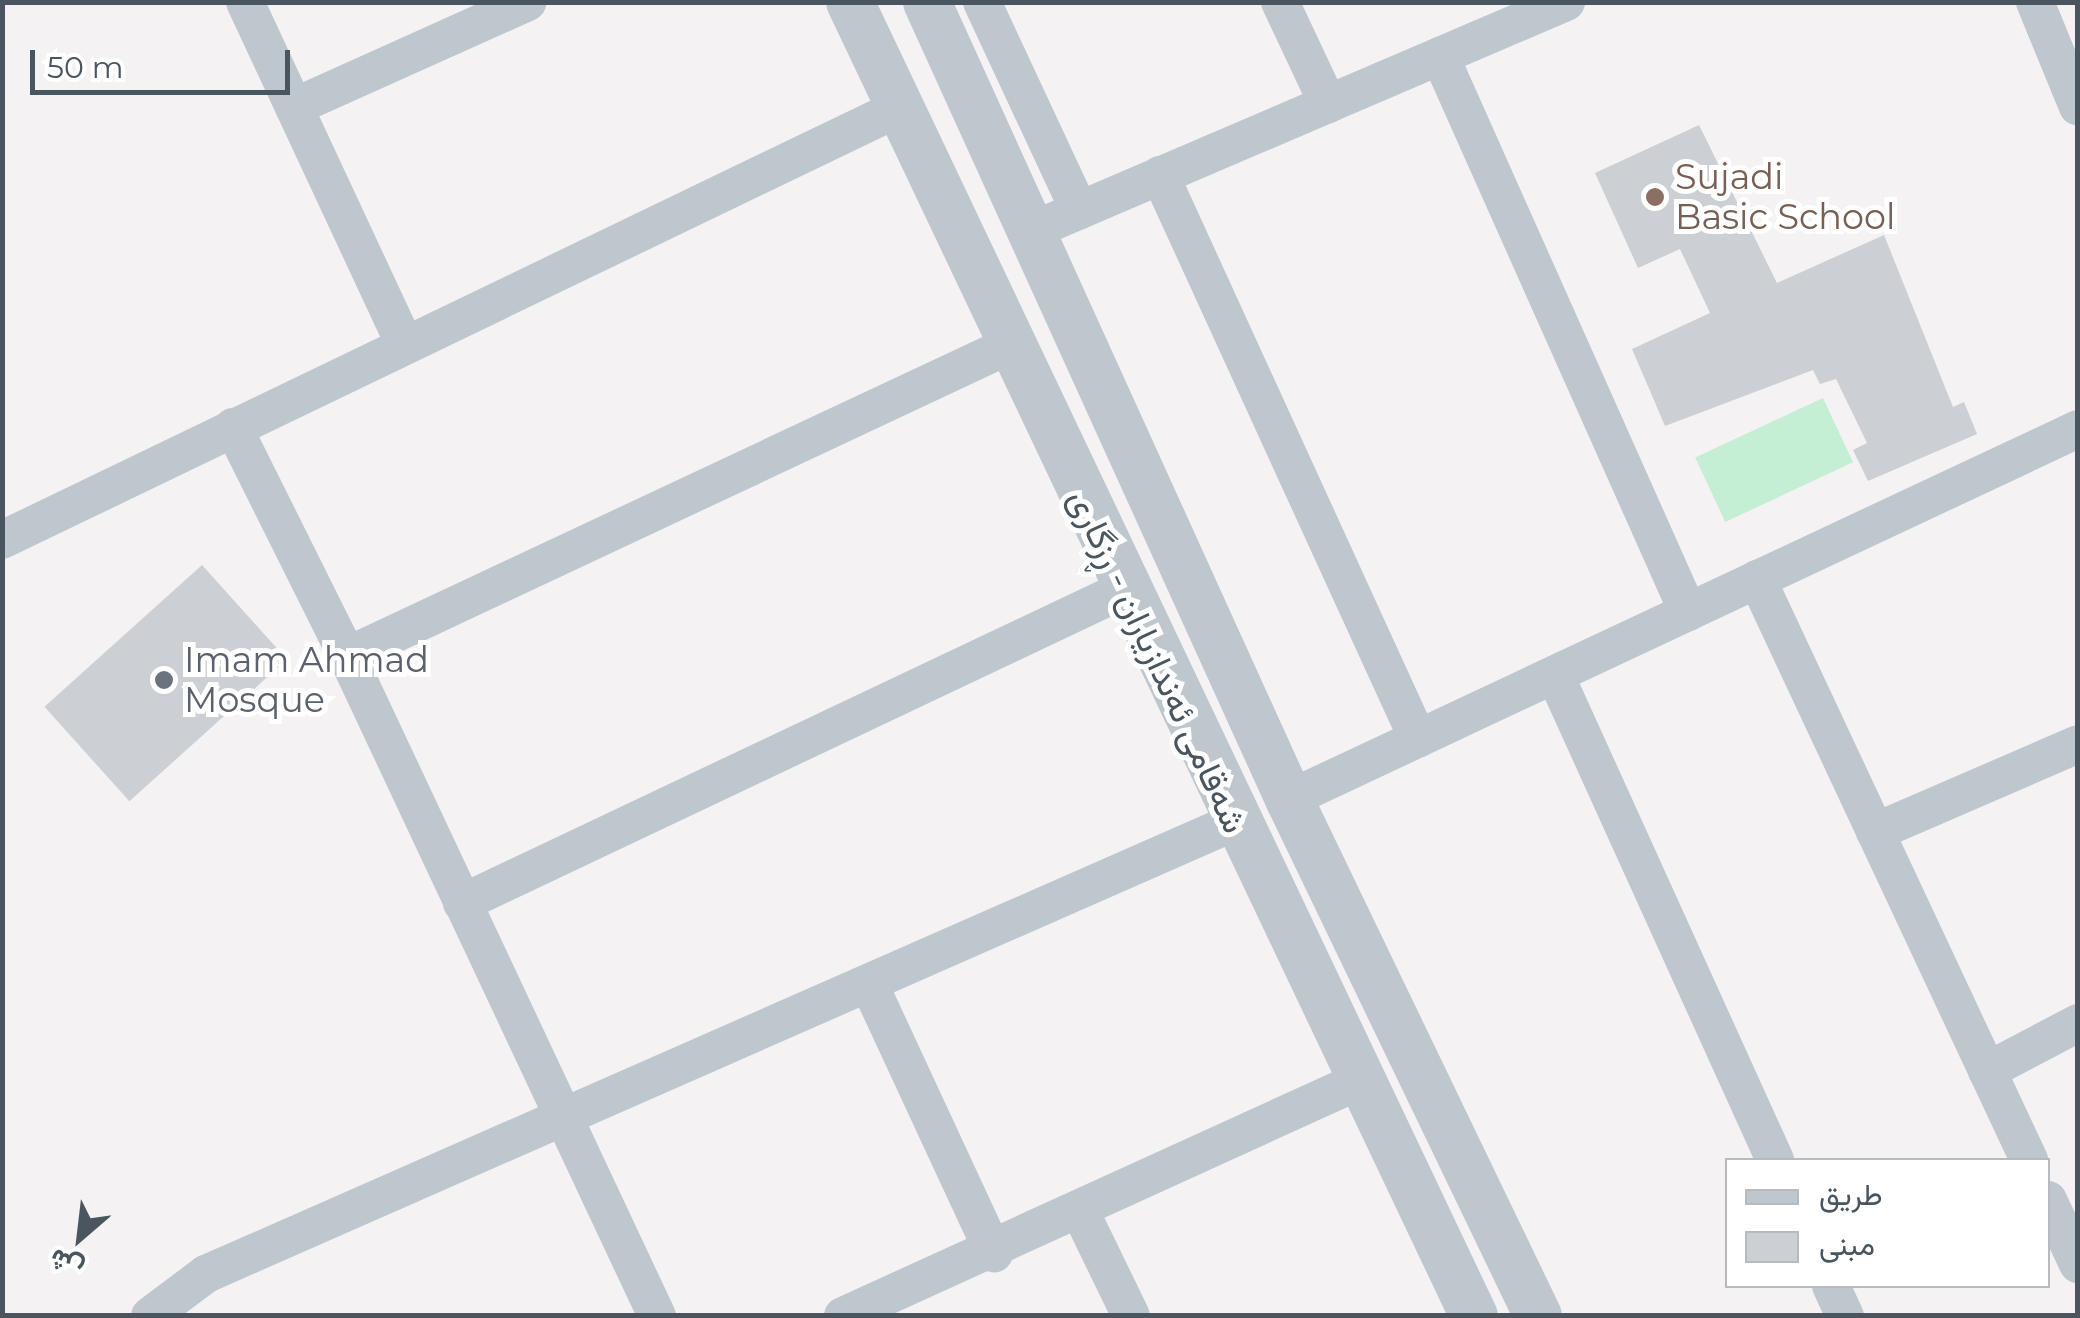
<!DOCTYPE html>
<meta charset="utf-8">
<style>
body{margin:0}
#map{position:relative;width:2080px;height:1318px;overflow:hidden;background:#f4f2f2;font-family:Montserrat,Vazirmatn,sans-serif}
div>[style]{position:absolute}
.green>*{inset:0;background:#c4efd4;transform-origin:0 0}
.building>*{inset:0;background:#cccfd4;transform-origin:0 0}
.minor>*{height:38px;margin:-19px;padding:0 19px;transform-origin:19px;border-radius:19px;background:#bec7ce}
.tertiary>*{height:48px;margin:-24px;padding:0 24px;transform-origin:24px;border-radius:24px;background:#bec7ce}
.dots>*{width:28px;height:28px;translate:-50% -50%;box-sizing:border-box;border:5px solid #fff;border-radius:50%}
span{translate:-50% -50%;white-space:nowrap;text-align:center;line-height:1.15;-webkit-text-stroke:10px #fff;paint-order:stroke}
.education-label{font-size:35px;color:#785e54}
.left{translate:0 -50%;text-align:left}
.worship-label{font-size:35px;color:#5b616d}
.street-label{font-size:35px;color:#4a565f}
.frame{position:absolute;inset:0;border:5px solid #4a565f;pointer-events:none}
.legend{position:absolute;left:1725px;top:1158px;width:325px;height:130px;box-sizing:border-box;background:#fff;border:2px solid #b7bbbf;margin:0;padding:12px 18px;list-style:none;font-size:30px;color:#4a565f}
.legend li{display:flex;align-items:center;gap:20px;height:50px}
.legend b{width:50px;border:2px solid #b7bbbf}
.north{position:absolute;left:30px;top:1188px;width:100px;height:100px;-webkit-text-stroke:8px #fff;paint-order:stroke;rotate:208deg;font-size:28px;font-weight:700;line-height:40px;text-align:center;color:#4a565f}
.north::after{content:'';display:block;margin:auto;width:35px;height:45px;background:#4a565f;clip-path:polygon(50% 0,100% 100%,50% 72%,0 100%)}
.scale{position:absolute;left:30px;top:50px;width:260px;height:45px;box-sizing:border-box;border:5px solid #4a565f;border-top:0;padding-left:12px;font-size:30px;line-height:35px;white-space:nowrap;color:#4a565f;-webkit-text-stroke:8px #fff;paint-order:stroke}
</style>
<div id="map">
<div class="green">
<i style="left:1823px;top:398px;width:71px;height:141px;rotate:65deg"></i>
</div>
<div class="building">
<i style="clip-path:polygon(1699px 125px,1777px 283px,1884px 235px,1953px 407px,1964px 402px,1977px 434px,1868px 481px,1853px 450px,1867px 443px,1836px 379px,1820px 384px,1813px 370px,1665px 426px,1632px 349px,1710px 313px,1680px 249px,1638px 268px,1595px 173px)"></i>
<i style="left:202px;top:565px;width:127px;height:212px;rotate:48deg"></i>
</div>
<div class="minor">
<i style="left:245px;top:2px;width:374px;rotate:65deg"></i>
<i style="left:982px;top:2px;width:230px;rotate:65deg"></i>
<i style="left:1280px;top:2px;width:113px;rotate:64.8deg"></i>
<i style="left:2035px;top:2px;width:113px;rotate:67.7deg"></i>
<i style="left:1440px;top:56px;width:609px;rotate:65.96deg"></i>
<i style="left:294px;top:107px;width:256px;rotate:-24.2deg"></i>
<i style="left:1160px;top:175px;width:620px;rotate:65.42deg"></i>
<i style="left:1031px;top:231px;width:582px;rotate:-23.17deg"></i>
<i style="left:233px;top:427px;width:256px;rotate:63.5deg"></i>
<i style="left:347px;top:656px;width:732px;rotate:-25.13deg"></i>
<i style="left:2px;top:540px;width:996px;rotate:-25.72deg"></i>
<i style="left:1757px;top:579px;width:642px;rotate:64.91deg"></i>
<i style="left:347px;top:656px;width:729px;rotate:64.84deg"></i>
<i style="left:1555px;top:675px;width:533px;rotate:65.6deg"></i>
<i style="left:1289px;top:799px;width:871px;rotate:-25.12deg"></i>
<i style="left:1875px;top:832px;width:221px;rotate:-23.4deg"></i>
<i style="left:462px;top:903px;width:734px;rotate:-25.34deg"></i>
<i style="left:869px;top:984px;width:297px;rotate:65.1deg"></i>
<i style="left:1987px;top:1071px;width:103px;rotate:-27.8deg"></i>
<i style="left:2048px;top:1200px;width:71px;rotate:64.9deg"></i>
<i style="left:1081px;top:1213px;width:114px;rotate:64.1deg"></i>
<i style="left:1831px;top:1286px;width:33px;rotate:65deg"></i>
<i style="left:150px;top:1316px;width:70px;rotate:-36.9deg"></i>
<i style="left:206px;top:1274px;width:1123px;rotate:-23.73deg"></i>
<i style="left:843px;top:1316px;width:567px;rotate:-24.49deg"></i>
</div>
<div class="tertiary">
<i style="left:850px;top:2px;width:1455px;rotate:64.6deg"></i>
<i style="left:927px;top:2px;width:875px;rotate:65.57deg"></i>
<i style="left:1289px;top:799px;width:574px;rotate:64.28deg"></i>
</div>
<div class="dots">
<i style="left:1655px;top:197px;background:#8d6e63"></i>
<i style="left:164px;top:680px;background:#6b7280"></i>
</div>
<div class="education-label">
<span class="left" style="left:1675px;top:197px">Sujadi<br>Basic School</span>
</div>
<div class="worship-label">
<span class="left" style="left:184px;top:680px">Imam Ahmad<br>Mosque</span>
</div>
<div class="street-label">
<span style="left:1158px;top:661px;rotate:65deg">شەقامی ئەندازیاران - ڕزگاری</span>
</div>
<div class="frame"></div>
<ul class="legend">
<li><b style="height:12px;background:#bec7ce"></b>طريق</li>
<li><b style="height:28px;background:#cccfd4"></b>مبنى</li>
</ul>
<div class="north">ش</div>
<div class="scale">50 m</div>
</div>
